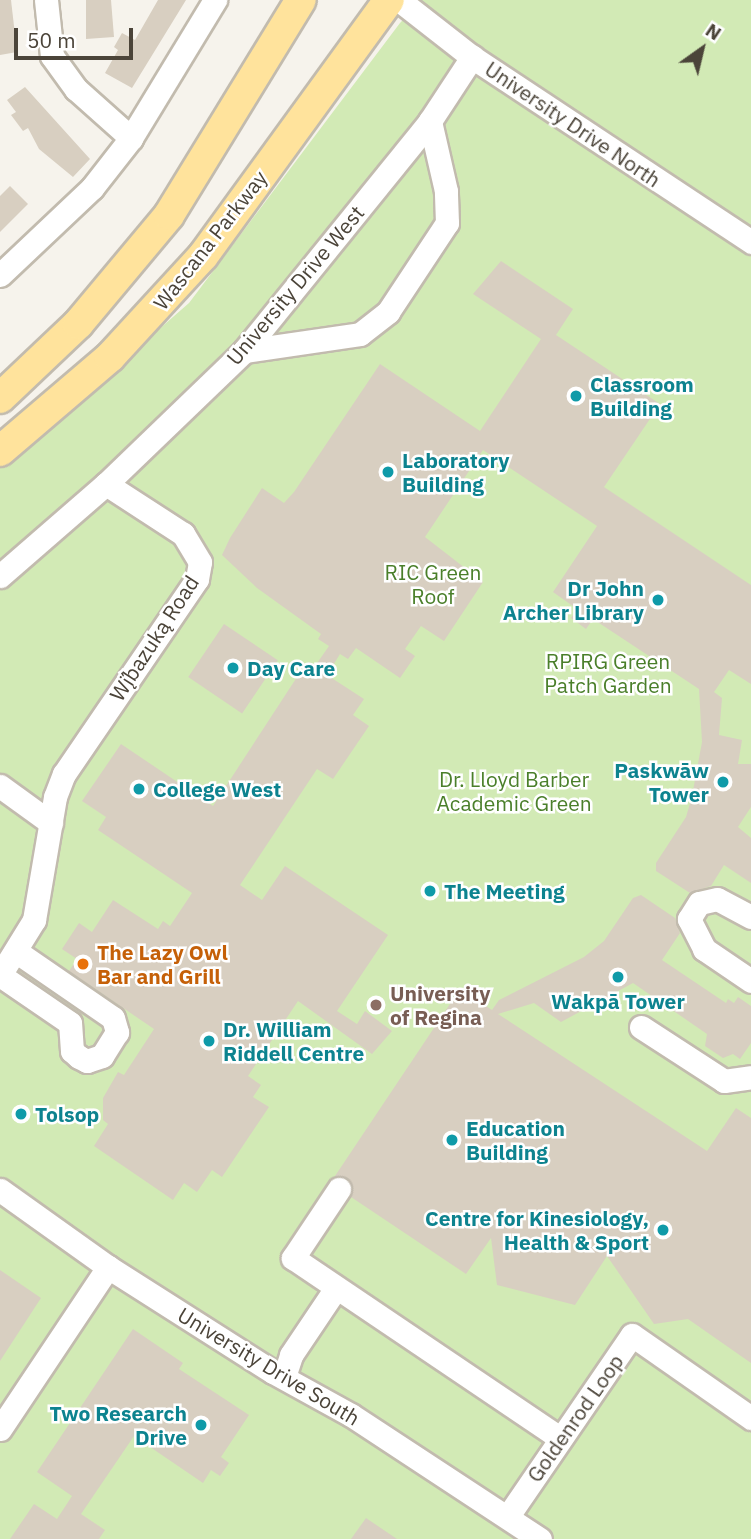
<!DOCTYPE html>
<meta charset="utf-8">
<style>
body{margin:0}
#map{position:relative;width:751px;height:1539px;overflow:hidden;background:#f6f3ec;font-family:"IBM Plex Sans",sans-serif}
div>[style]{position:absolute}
.green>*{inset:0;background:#d2eab5}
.building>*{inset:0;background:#d8cfc1;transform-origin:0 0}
.roads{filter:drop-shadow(2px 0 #c2bbae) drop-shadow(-2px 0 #c2bbae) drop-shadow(0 2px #c2bbae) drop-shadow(0 -2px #c2bbae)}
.minor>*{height:23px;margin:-11.5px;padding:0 11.5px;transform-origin:11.5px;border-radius:11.5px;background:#fff}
.major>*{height:30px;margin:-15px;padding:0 15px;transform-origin:15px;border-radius:15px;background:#ffe39c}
.dots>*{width:19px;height:19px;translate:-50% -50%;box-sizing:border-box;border:4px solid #fff;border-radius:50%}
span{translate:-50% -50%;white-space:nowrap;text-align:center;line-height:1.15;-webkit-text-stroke:5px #fff;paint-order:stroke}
.street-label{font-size:21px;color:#4b4439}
.culture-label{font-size:21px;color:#0d838f;font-weight:700}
.left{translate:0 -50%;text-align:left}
.right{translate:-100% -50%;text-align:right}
.park-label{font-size:21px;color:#4a7f2a}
.food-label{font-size:21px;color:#c56008;font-weight:700}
.education-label{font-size:21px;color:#785e54;font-weight:700}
.north{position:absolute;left:667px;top:14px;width:70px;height:70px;-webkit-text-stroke:5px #fff;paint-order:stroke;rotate:34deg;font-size:19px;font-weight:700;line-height:28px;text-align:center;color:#4b4439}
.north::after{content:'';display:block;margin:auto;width:24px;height:32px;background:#4b4439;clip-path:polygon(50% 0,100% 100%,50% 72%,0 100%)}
.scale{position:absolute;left:14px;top:28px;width:119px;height:32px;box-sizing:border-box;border:4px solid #4b4439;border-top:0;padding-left:9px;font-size:21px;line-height:24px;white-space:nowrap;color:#4b4439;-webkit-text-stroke:5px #fff;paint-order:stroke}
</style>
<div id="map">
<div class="green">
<i style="clip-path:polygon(422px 0,751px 0,751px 1539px,0 1539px,0 468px,189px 303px,400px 23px)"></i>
</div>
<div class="building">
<i style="clip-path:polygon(0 0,11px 0,17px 52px,0 55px)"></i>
<i style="clip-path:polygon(86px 0,111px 0,114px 37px,86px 39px)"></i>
<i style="clip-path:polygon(158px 0,186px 0,132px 88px,105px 73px,118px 50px,114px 47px,122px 33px,135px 40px)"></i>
<i style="clip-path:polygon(25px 87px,90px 159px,73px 177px,39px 149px,28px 128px,23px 131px,11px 115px,16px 112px,7px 100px)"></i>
<i style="clip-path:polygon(10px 186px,28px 204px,0 232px,0 196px)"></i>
<i style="clip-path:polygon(501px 261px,573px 309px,556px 335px,660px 404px,604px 487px,751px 585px,751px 684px,729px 670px,714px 692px,722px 698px,719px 735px,742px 740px,738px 764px,751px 764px,751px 807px,738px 827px,751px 838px,751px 883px,724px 865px,711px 886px,690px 893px,656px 871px,656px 863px,686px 817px,692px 796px,702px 742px,699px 689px,593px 619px,586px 629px,571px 618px,577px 609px,553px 592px,597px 526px,483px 450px,425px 537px,483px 582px,444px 641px,421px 626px,405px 649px,415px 656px,400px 678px,356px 648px,348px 659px,340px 654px,327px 675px,364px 699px,353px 715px,369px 726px,333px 779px,317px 769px,240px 885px,262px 900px,285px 866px,388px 935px,337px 1011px,357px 1024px,365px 1011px,392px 1031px,372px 1054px,298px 1001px,248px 1076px,261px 1085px,253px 1097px,269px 1107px,222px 1177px,212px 1170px,197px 1192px,184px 1183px,173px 1200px,94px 1146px,108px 1124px,103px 1120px,103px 1098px,118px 1072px,124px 1075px,154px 1029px,69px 971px,77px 959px,62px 949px,79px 923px,92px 932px,113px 900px,158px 929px,163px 921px,170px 926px,192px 893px,98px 830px,106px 817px,82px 801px,121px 744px,213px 806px,299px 674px,309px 662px,315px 666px,329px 646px,318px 639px,321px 634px,257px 588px,222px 555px,230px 538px,262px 488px,284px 503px,294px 492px,380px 364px,480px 431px,541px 339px,473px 294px)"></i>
<i style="left:224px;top:624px;width:65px;height:64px;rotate:34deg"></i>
<i style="clip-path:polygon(641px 895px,675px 918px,680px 933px,662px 960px,726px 1003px,728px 999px,734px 1003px,738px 997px,751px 1006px,751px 1043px,740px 1059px,733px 1054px,723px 1058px,705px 1046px,707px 1034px,633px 983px,561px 1022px,534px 1003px,498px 1014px,707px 1151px,736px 1108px,751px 1118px,751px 1363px,688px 1319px,654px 1324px,607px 1256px,575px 1305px,497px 1285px,491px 1238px,466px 1274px,351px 1197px,351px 1182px,335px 1176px,460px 989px,492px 1010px,499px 1000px,584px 957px,604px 941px,633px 898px)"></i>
<i style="clip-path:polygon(0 1270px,41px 1298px,0 1361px)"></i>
<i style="clip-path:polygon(133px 1329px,183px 1363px,179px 1369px,249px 1415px,221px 1457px,229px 1463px,220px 1476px,211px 1470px,203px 1483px,134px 1436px,81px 1514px,105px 1530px,99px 1539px,10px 1539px,34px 1504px,57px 1519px,72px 1496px,37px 1472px)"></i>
<i style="clip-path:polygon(366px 1518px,397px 1539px,351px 1539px)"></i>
</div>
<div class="roads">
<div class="minor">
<i style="left:46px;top:0;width:56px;rotate:83.9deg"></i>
<i style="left:52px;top:56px;width:41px;rotate:54deg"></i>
<i style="left:76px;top:89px;width:74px;rotate:41.7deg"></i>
<i style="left:399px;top:0;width:93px;rotate:38deg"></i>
<i style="left:472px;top:57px;width:335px;rotate:33.5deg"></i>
<i style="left:0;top:275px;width:127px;rotate:-43.4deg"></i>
<i style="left:92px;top:188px;width:63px;rotate:-52deg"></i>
<i style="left:131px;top:138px;width:162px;rotate:-58.7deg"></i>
<i style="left:244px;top:351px;width:117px;rotate:-8.3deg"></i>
<i style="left:360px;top:334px;width:36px;rotate:-38deg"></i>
<i style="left:388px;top:312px;width:107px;rotate:-56.5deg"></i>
<i style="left:447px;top:223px;width:32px;rotate:-92deg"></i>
<i style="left:446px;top:191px;width:72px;rotate:-102.9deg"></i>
<i style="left:0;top:576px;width:140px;rotate:-41deg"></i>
<i style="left:106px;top:484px;width:192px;rotate:-43.9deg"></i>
<i style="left:244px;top:351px;width:296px;rotate:-51deg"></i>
<i style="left:430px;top:121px;width:77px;rotate:-56.7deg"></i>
<i style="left:0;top:786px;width:63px;rotate:36deg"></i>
<i style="left:751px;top:917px;width:38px;rotate:-152deg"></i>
<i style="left:717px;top:899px;width:18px;rotate:167deg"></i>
<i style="left:699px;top:903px;width:19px;rotate:122deg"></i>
<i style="left:689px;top:919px;width:34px;rotate:63deg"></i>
<i style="left:704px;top:949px;width:57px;rotate:34.2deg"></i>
<i style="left:17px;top:952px;width:116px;rotate:34.5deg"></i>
<i style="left:113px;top:1018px;width:15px;rotate:74deg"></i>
<i style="left:117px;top:1032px;width:28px;rotate:122deg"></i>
<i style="left:102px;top:1056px;width:16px;rotate:162deg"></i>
<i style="left:87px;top:1061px;width:9px;rotate:-153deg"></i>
<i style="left:79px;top:1057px;width:9px;rotate:-139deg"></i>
<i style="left:72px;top:1051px;width:28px;rotate:-94deg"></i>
<i style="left:70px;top:1023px;width:85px;rotate:-145.6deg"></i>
<i style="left:0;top:975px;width:65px;rotate:-58.3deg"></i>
<i style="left:34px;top:920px;width:125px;rotate:-80.3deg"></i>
<i style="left:55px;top:797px;width:25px;rotate:-69deg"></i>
<i style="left:64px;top:774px;width:236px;rotate:-55.7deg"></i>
<i style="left:197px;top:579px;width:17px;rotate:-80deg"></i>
<i style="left:200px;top:562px;width:33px;rotate:-121deg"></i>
<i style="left:183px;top:534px;width:92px;rotate:-147deg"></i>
<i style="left:641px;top:1027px;width:99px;rotate:33deg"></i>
<i style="left:724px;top:1081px;width:27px;rotate:-8deg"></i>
<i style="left:339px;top:1189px;width:83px;rotate:123.7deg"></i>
<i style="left:293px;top:1258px;width:322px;rotate:34deg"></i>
<i style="left:0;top:1190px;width:133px;rotate:35.5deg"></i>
<i style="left:108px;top:1267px;width:196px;rotate:32.5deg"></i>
<i style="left:273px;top:1372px;width:89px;rotate:28.9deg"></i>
<i style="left:351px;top:1415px;width:226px;rotate:33.3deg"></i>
<i style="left:284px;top:1377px;width:23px;rotate:-72deg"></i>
<i style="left:291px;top:1355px;width:81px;rotate:-56.1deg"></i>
<i style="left:0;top:1429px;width:195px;rotate:-56.3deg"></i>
<i style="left:508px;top:1516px;width:219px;rotate:-55.6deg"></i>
<i style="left:632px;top:1335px;width:145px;rotate:34.9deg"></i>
</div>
<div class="major">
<i style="left:0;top:398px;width:108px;rotate:-43.5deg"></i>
<i style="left:78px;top:324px;width:142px;rotate:-50.1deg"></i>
<i style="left:169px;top:215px;width:252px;rotate:-58.5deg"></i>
<i style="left:0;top:451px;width:145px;rotate:-40.5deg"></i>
<i style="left:110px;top:357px;width:137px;rotate:-47.4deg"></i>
<i style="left:203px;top:256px;width:316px;rotate:-54deg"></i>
</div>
</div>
<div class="dots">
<i style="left:576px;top:396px;background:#0f9aa8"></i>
<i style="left:388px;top:472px;background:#0f9aa8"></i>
<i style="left:658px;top:600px;background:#0f9aa8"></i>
<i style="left:233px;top:668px;background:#0f9aa8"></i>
<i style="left:723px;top:782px;background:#0f9aa8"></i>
<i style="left:139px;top:789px;background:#0f9aa8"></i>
<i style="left:430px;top:891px;background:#0f9aa8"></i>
<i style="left:83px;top:964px;background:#e8710a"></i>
<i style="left:618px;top:977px;background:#0f9aa8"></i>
<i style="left:376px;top:1005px;background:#8d6e63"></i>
<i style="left:209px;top:1041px;background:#0f9aa8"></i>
<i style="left:21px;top:1114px;background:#0f9aa8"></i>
<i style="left:452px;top:1140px;background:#0f9aa8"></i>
<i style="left:663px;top:1230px;background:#0f9aa8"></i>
<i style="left:201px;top:1425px;background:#0f9aa8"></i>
</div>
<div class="street-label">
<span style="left:573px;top:124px;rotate:34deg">University Drive North</span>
<span style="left:210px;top:240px;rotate:-52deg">Wascana Parkway</span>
<span style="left:295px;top:285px;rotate:-50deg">University Drive West</span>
<span style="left:154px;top:638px;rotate:-57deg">Wį́bazuką Road</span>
<span style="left:269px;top:1366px;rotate:31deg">University Drive South</span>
<span style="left:575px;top:1418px;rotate:-55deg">Goldenrod Loop</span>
</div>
<div class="culture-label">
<span class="left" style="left:590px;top:396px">Classroom<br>Building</span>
<span class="left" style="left:402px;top:472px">Laboratory<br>Building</span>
<span class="right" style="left:644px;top:600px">Dr John<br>Archer Library</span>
<span class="left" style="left:247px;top:668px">Day Care</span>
<span class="right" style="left:709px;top:782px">Paskwāw<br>Tower</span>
<span class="left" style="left:153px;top:789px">College West</span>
<span class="left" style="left:444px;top:891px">The Meeting</span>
<span style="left:618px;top:1001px">Wakpā Tower</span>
<span class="left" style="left:223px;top:1041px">Dr. William<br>Riddell Centre</span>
<span class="left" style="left:35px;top:1114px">Tolsop</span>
<span class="left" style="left:466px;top:1140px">Education<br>Building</span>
<span class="right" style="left:649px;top:1230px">Centre for Kinesiology,<br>Health &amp; Sport</span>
<span class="right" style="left:187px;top:1425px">Two Research<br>Drive</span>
</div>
<div class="park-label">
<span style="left:433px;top:584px">RIC Green<br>Roof</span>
<span style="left:608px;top:673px">RPIRG Green<br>Patch Garden</span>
<span style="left:514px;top:791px">Dr. Lloyd Barber<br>Academic Green</span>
</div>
<div class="food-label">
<span class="left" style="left:97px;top:964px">The Lazy Owl<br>Bar and Grill</span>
</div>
<div class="education-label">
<span class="left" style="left:390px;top:1005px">University<br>of Regina</span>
</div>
<div class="north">N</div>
<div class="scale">50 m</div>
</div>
